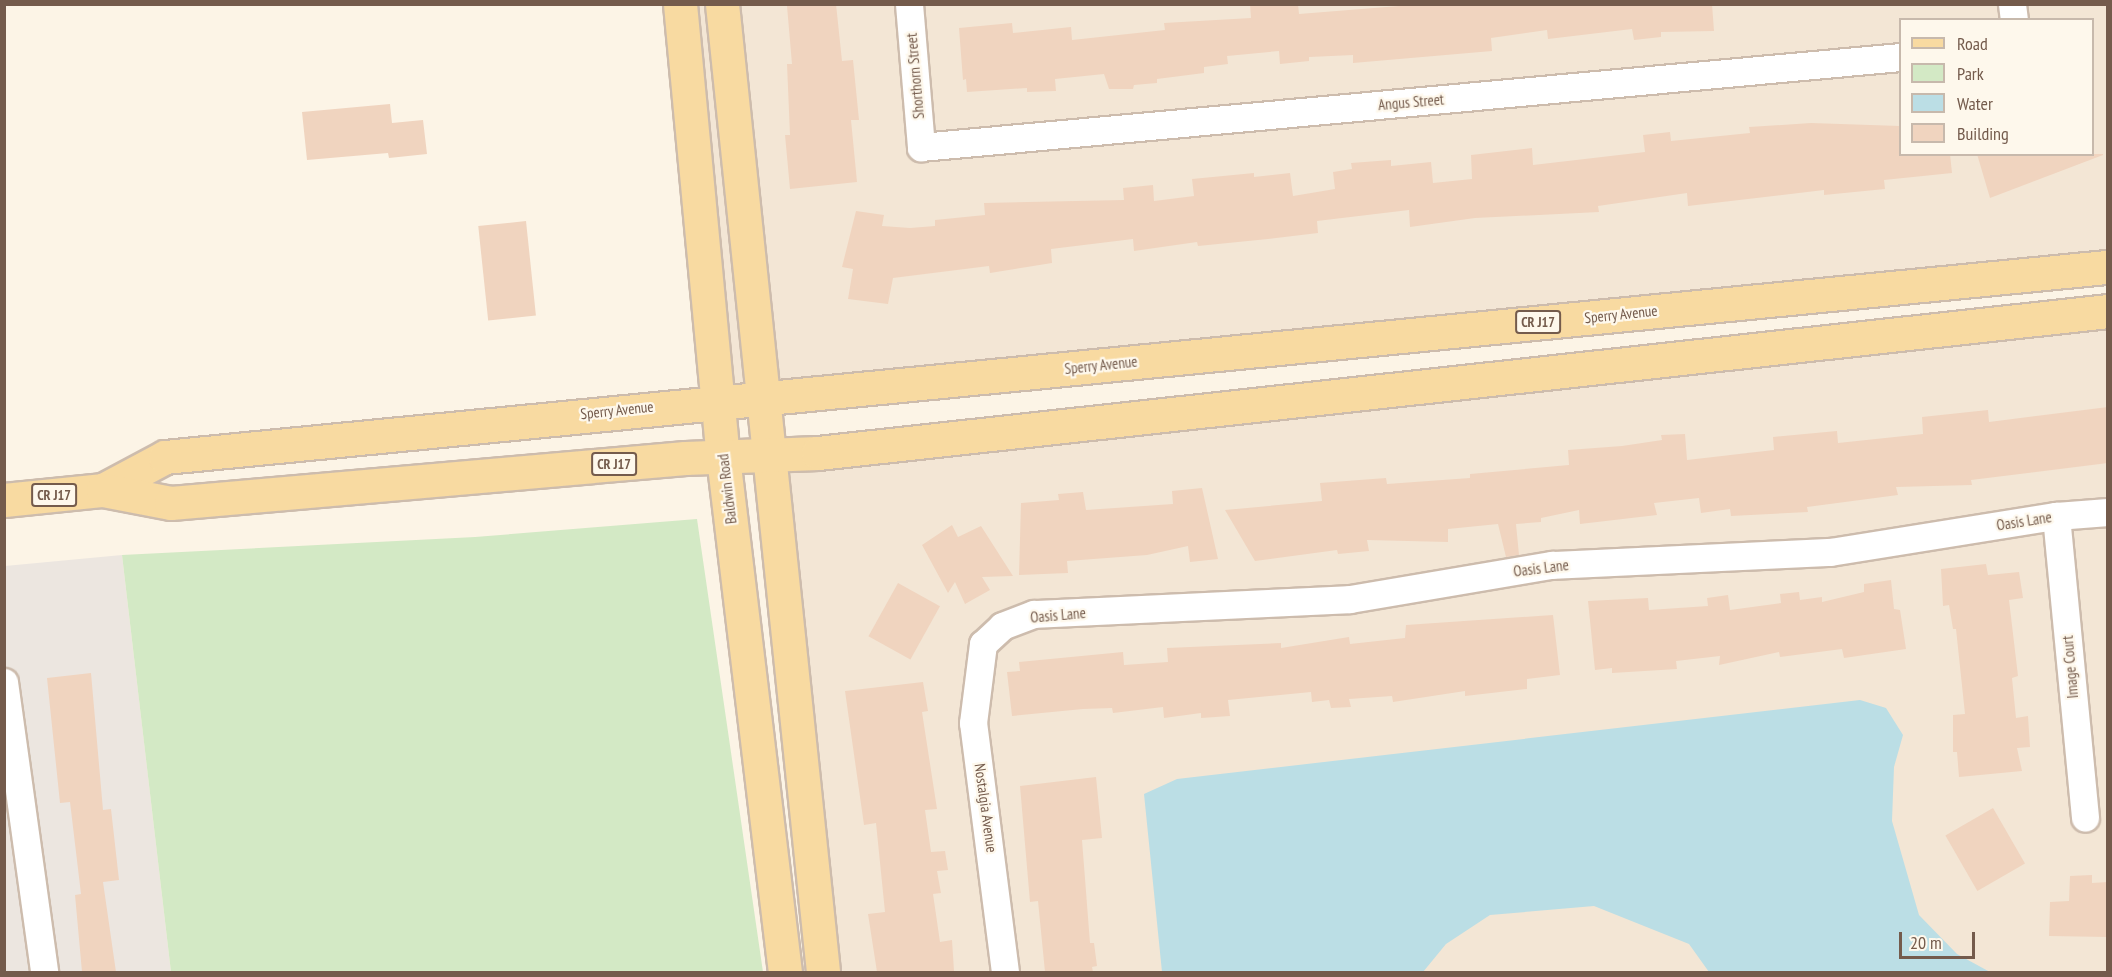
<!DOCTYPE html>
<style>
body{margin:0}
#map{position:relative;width:2112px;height:977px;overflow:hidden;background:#fcf4e6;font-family:"PT Sans Narrow",sans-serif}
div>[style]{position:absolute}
.residential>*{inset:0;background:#f3e6d5}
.industrial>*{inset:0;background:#ece6e0}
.green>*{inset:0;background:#d3e9c5}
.water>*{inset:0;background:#bbdee5}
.building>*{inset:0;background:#f0d4bf;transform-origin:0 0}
.roads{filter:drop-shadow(2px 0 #cdbcad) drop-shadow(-2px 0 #cdbcad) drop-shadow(0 2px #cdbcad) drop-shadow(0 -2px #cdbcad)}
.minor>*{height:27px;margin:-13.5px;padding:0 13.5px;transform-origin:13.5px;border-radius:13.5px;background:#fff}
.major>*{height:33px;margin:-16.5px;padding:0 16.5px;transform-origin:16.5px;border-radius:16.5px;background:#f8daa1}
span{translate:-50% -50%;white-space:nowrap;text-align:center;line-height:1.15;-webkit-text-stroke:4.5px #fef8ec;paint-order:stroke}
.shield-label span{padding:2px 4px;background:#fef8ec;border:2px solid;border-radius:4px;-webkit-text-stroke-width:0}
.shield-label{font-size:14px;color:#745b4c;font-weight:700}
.street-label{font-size:15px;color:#745b4c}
.frame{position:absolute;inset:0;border:6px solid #745b4c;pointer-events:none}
.legend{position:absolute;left:1899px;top:18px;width:195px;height:138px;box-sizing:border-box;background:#fef8ec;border:2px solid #c7b9ac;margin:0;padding:8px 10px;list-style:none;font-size:18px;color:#745b4c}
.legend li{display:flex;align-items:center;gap:12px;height:30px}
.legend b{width:30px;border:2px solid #c7b9ac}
.scale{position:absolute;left:1899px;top:932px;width:76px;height:27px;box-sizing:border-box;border:3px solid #745b4c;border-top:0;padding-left:8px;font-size:18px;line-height:21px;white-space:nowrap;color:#745b4c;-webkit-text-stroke:4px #fef8ec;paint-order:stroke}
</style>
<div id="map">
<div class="residential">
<i style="clip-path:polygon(evenodd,687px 5px,2107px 5px,2107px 278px,717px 400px,687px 5px,1900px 20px,2092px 20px,2092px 154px,1900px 154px,1900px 20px)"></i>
<i style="clip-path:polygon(2107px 310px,2107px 972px,824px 972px,764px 470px)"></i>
</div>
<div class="industrial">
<i style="clip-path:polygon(122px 555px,171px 972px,5px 972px,5px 566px)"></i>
</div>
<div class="green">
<i style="clip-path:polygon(697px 519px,763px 972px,171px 972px,122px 555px,475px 537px)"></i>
</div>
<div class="water">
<i style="clip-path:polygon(1860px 700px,1886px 708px,1903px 735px,1894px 767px,1892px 821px,1919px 915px,1957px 954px,1990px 972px,1709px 972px,1689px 944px,1594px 906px,1490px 915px,1446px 944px,1423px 972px,1162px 972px,1144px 794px,1177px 779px)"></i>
</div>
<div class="building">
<i style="clip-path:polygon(836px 4px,842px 61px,853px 60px,859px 120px,851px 120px,857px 182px,790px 189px,785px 135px,790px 135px,787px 64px,792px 64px,787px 6px)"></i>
<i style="clip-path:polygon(1250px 4px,1298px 4px,1299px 14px,1424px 4px,1712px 4px,1714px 31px,1661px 32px,1661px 37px,1634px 40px,1632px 29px,1548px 39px,1547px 30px,1491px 38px,1492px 51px,1353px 63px,1353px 55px,1309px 57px,1309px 61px,1280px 64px,1279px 51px,1227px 56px,1228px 64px,1204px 67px,1204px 73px,1157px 79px,1157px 83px,1134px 85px,1133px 89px,1109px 89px,1104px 74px,1055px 79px,1056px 91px,1027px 92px,1027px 88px,967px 92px,966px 79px,963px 80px,959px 28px,1012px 23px,1013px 33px,1071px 27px,1072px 40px,1165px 30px,1164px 23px,1251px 18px)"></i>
<i style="clip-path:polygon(390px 104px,392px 123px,423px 120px,427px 154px,389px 158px,388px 153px,307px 160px,302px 112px)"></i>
<i style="clip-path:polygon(1811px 123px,1900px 126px,1900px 154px,1950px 154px,1952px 173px,1884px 180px,1885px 189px,1824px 195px,1824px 190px,1688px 206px,1687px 193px,1598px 206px,1599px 212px,1475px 218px,1410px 227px,1409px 210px,1317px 221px,1318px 233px,1268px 239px,1198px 246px,1197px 242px,1134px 251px,1133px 239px,1051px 249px,1052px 263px,990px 273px,989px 266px,893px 278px,888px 304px,848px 299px,853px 269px,842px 267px,856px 211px,884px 215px,882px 226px,910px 228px,935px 226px,935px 220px,985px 215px,984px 203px,1124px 200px,1123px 188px,1153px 185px,1154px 201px,1194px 196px,1192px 179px,1254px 173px,1254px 177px,1290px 173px,1293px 196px,1335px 189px,1333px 172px,1352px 169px,1351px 163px,1391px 160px,1391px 166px,1431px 162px,1433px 183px,1472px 179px,1471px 155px,1532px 148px,1533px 165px,1645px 152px,1643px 135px,1670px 132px,1671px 141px,1750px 133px,1749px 127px)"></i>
<i style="clip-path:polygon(1977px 154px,2103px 154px,2103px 155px,1990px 198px)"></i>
<i style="left:526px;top:221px;width:95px;height:48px;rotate:84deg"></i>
<i style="clip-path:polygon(2108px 407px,2108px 463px,1971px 480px,1972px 485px,1896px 487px,1898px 495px,1807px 507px,1808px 512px,1731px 516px,1730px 509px,1701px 513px,1699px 498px,1654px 503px,1657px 515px,1580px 524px,1579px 510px,1541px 518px,1541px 522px,1516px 524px,1519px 555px,1506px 557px,1498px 524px,1448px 529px,1448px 542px,1367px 540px,1369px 551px,1338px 554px,1337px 550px,1255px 561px,1225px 510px,1322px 501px,1320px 483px,1386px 478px,1387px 484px,1470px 478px,1470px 474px,1569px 465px,1568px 450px,1622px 446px,1662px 440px,1661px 435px,1685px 434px,1687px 460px,1774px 450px,1773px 437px,1837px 431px,1838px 443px,1923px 434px,1922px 417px,1988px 410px,1989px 422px)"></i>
<i style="clip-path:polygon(1202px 488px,1218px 559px,1190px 562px,1188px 546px,1147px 555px,1067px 561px,1068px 573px,1019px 575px,1021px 503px,1059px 500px,1058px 494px,1083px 492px,1086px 510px,1173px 504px,1172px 491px)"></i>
<i style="clip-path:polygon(952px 525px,958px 537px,981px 526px,1013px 576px,982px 577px,990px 590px,965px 604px,955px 582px,948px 593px,922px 545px)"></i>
<i style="clip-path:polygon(1986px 564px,1988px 575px,2019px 572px,2023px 598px,2009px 600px,2018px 676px,2012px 678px,2016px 718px,2028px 716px,2030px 747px,2017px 748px,2022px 771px,1959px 777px,1957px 752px,1953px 752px,1953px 715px,1965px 714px,1956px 629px,1953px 629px,1949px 605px,1943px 606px,1941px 569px)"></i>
<i style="clip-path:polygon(1891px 580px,1894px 609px,1900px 610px,1906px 649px,1844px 658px,1842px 649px,1780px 657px,1779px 652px,1719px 665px,1720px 656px,1676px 661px,1677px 669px,1612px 673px,1612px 668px,1595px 670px,1588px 601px,1648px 598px,1649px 610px,1708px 606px,1707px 598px,1728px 595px,1730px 610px,1781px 603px,1780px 594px,1799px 592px,1800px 600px,1822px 597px,1822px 602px,1864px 592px,1864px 584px)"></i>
<i style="left:898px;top:583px;width:48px;height:61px;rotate:29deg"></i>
<i style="clip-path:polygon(1553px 615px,1560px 675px,1527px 679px,1527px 689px,1465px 696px,1465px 691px,1393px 702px,1392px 696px,1349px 699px,1351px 707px,1331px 708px,1329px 700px,1312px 702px,1311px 692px,1228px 700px,1230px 716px,1201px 718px,1201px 713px,1164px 718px,1163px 707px,1113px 713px,1112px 708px,1083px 709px,1012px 716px,1007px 672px,1020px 671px,1019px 662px,1123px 652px,1124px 665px,1168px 662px,1167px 648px,1281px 643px,1281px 648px,1349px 637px,1350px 644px,1405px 638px,1406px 625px)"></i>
<i style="clip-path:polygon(91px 673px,103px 810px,111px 809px,119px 880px,103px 882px,116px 972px,82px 972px,75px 895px,81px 894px,70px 802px,60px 803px,47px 678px)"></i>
<i style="clip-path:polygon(923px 682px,928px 711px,922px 712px,937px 809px,925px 810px,931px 852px,945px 851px,948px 870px,937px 871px,941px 893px,933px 894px,940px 942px,952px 940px,954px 971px,877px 972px,868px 914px,885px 912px,876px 823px,864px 825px,845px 691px)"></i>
<i style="clip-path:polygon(1096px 777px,1102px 838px,1082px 840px,1090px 943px,1094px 943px,1097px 966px,1092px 967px,1093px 972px,1045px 972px,1038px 901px,1030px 902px,1020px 786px)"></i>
<i style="left:1993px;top:808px;width:64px;height:55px;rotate:60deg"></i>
<i style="clip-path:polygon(2092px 875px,2092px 883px,2108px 882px,2108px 937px,2049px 936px,2050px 902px,2069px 901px,2070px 876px)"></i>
</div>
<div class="roads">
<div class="minor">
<i style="left:909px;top:4px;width:144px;rotate:85.2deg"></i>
<i style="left:921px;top:147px;width:983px;rotate:-5.25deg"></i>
<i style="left:2012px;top:4px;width:16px;rotate:83deg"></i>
<i style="left:2056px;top:516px;width:303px;rotate:84.5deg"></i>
<i style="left:4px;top:682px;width:293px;rotate:82.1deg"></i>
<i style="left:1005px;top:972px;width:251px;rotate:-97.3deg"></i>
<i style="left:973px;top:723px;width:80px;rotate:-82.8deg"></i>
<i style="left:983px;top:644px;width:26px;rotate:-43deg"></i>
<i style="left:1002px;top:626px;width:34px;rotate:-21deg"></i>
<i style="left:1034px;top:614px;width:316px;rotate:-2.7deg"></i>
<i style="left:1350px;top:599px;width:205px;rotate:-9.6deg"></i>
<i style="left:1552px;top:565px;width:278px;rotate:-2.7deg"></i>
<i style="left:1830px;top:552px;width:229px;rotate:-9.1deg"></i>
<i style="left:2056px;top:516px;width:52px;rotate:-4.4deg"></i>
</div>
<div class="major">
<i style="left:680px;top:4px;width:455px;rotate:84.6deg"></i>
<i style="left:723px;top:457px;width:519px;rotate:83.14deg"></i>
<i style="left:722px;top:4px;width:973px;rotate:84.04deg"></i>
<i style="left:103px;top:490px;width:70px;rotate:-28deg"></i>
<i style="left:165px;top:457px;width:1952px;rotate:-5.59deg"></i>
<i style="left:4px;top:500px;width:100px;rotate:-5.8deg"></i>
<i style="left:103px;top:490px;width:69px;rotate:10.8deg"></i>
<i style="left:171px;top:503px;width:516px;rotate:-5deg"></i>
<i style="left:685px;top:458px;width:133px;rotate:-2.2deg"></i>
<i style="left:818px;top:453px;width:1298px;rotate:-6.28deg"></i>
</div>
</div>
<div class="shield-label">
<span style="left:1538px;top:322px">CR J17</span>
<span style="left:614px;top:464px">CR J17</span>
<span style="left:54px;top:495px">CR J17</span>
</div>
<div class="street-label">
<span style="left:915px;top:76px;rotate:-95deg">Shorthorn Street</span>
<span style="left:1411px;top:102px;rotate:-5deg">Angus Street</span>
<span style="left:1621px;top:314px;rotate:-6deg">Sperry Avenue</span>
<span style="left:1101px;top:365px;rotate:-6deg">Sperry Avenue</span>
<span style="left:617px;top:410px;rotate:-6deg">Sperry Avenue</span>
<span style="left:727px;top:489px;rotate:-97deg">Baldwin Road</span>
<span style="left:2024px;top:521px;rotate:-9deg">Oasis Lane</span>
<span style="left:1541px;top:568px;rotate:-7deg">Oasis Lane</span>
<span style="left:1058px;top:615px;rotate:-5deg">Oasis Lane</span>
<span style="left:2070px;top:667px;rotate:-95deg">Image Court</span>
<span style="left:986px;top:808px;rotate:82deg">Nostalgia Avenue</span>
</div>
<div class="frame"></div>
<ul class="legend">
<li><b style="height:8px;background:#f8daa1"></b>Road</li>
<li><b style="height:16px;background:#d3e9c5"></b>Park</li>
<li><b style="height:16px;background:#bbdee5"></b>Water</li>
<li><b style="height:16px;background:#f0d4bf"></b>Building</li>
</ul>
<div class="scale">20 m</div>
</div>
